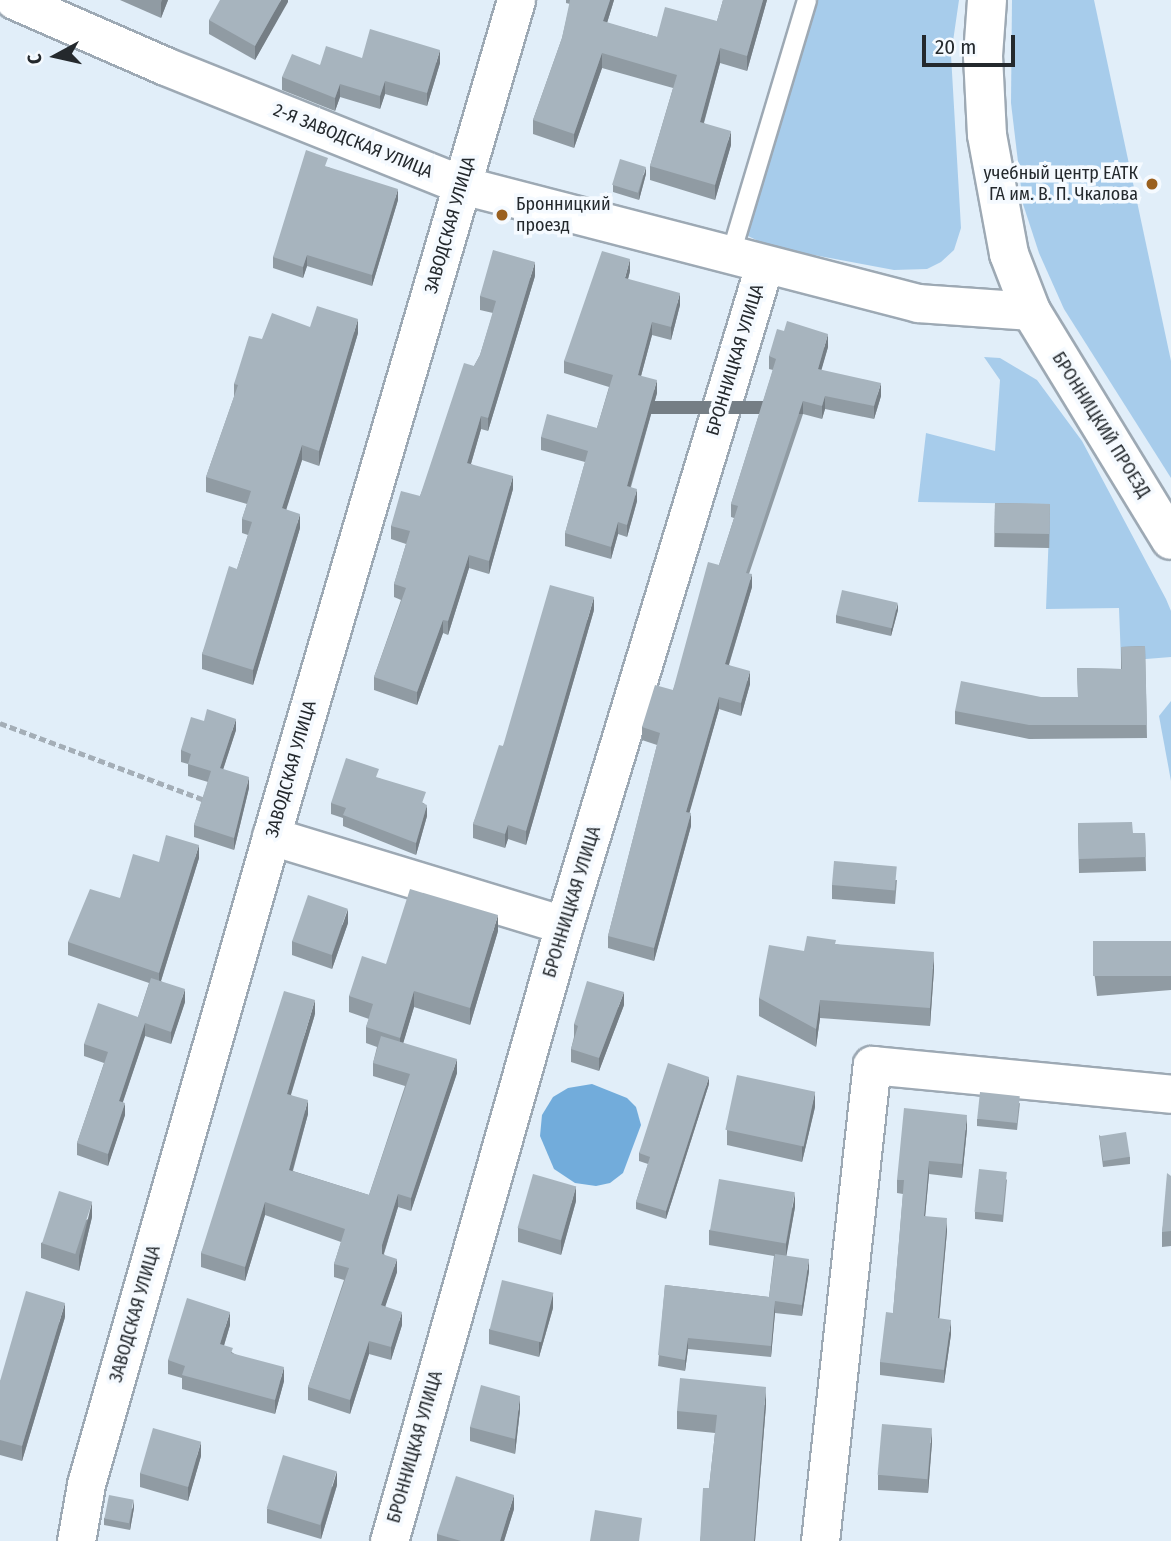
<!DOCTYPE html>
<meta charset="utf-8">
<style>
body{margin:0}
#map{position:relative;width:1171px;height:1541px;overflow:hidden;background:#e1eef9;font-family:"Fira Sans Condensed",sans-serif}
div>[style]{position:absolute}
.green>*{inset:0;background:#a7cceb}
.water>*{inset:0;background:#72acdb}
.path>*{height:4.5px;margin-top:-2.25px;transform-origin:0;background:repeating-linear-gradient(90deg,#a4aeb7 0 7px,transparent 0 10.5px)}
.roads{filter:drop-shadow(2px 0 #9da9b4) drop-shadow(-2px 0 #9da9b4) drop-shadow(0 2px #9da9b4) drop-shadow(0 -2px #9da9b4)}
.service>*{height:18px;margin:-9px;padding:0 9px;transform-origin:9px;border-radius:9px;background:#fff}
.minor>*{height:37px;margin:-18.5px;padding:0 18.5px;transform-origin:18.5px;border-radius:18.5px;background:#fff}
.secondary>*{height:38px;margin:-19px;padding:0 19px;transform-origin:19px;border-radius:19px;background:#fff}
.wall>*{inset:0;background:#909ba3;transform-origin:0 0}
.shaded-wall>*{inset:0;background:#757e85;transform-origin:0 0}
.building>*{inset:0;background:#a7b4be;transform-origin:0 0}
.dots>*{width:19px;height:19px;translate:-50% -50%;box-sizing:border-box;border:4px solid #f5faff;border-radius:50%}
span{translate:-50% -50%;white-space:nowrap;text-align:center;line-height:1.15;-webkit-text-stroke:7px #f5faff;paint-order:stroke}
.street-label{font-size:18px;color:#24292d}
.poi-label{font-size:18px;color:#24292d}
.right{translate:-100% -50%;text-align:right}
.left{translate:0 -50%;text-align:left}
.north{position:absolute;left:21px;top:21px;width:70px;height:70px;-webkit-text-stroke:5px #f5faff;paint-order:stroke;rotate:262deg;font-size:19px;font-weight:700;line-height:28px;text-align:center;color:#24292d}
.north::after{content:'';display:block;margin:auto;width:24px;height:32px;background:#24292d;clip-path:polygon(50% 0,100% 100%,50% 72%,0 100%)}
.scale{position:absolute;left:922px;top:35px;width:93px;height:32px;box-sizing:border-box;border:4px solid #24292d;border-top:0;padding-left:9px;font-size:21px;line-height:24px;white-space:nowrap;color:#24292d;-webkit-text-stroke:5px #f5faff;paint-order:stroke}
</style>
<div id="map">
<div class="green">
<i style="clip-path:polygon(814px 0,959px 0,951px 55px,961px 228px,954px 250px,941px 262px,927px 269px,894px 270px,771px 247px,748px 236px,746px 223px)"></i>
<i style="clip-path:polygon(1012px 0,1094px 0,1171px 361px,1171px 478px,1064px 309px,1039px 253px,1023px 204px,1011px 103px)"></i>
<i style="clip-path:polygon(984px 357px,1000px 358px,1037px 380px,1082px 441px,1166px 599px,1171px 611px,1171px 657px,1121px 661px,1119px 608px,1046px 609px,1050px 504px,918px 502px,926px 433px,995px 451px,1000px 380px)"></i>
<i style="clip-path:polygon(1171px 701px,1171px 781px,1159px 716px)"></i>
</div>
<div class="water">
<i style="clip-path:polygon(592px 1084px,627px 1098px,636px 1107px,641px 1125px,623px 1173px,610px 1183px,596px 1186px,575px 1183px,554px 1169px,540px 1136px,542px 1115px,553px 1097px,568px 1088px)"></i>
</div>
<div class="path">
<i style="left:0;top:723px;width:222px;rotate:20.6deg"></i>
</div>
<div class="roads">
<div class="service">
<i style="left:730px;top:257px;width:268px;rotate:-73.3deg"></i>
</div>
<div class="minor">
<i style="left:14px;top:0;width:165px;rotate:23.6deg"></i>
<i style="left:165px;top:66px;width:320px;rotate:21.8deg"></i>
<i style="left:462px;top:185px;width:471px;rotate:14.5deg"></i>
<i style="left:918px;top:303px;width:113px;rotate:4deg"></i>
<i style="left:271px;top:836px;width:306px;rotate:16.9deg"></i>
<i style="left:76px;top:1541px;width:58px;rotate:-80deg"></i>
<i style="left:86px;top:1484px;width:687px;rotate:-74.04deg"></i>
<i style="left:275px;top:823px;width:858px;rotate:-73.68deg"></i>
<i style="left:389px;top:1541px;width:640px;rotate:-74.14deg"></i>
<i style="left:564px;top:925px;width:689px;rotate:-73.12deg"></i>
<i style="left:820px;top:1541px;width:479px;rotate:-83.8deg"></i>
<i style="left:872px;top:1065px;width:300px;rotate:5.5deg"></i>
</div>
<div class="secondary">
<i style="left:987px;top:0;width:56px;rotate:94.1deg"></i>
<i style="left:983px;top:56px;width:79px;rotate:87.1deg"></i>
<i style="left:987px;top:135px;width:121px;rotate:79.5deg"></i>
<i style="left:1009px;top:254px;width:61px;rotate:68.9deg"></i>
<i style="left:1031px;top:311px;width:268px;rotate:58.6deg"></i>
</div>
</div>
<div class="wall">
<i style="clip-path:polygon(120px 0,168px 0,161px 18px)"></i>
<i style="clip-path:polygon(288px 0,255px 60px,209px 34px,209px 20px)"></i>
<i style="clip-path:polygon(566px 0,614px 0,607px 23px,657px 37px,717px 21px,723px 0,767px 0,747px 71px,720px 63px,704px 123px,731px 145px,715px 200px,650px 180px,650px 166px,673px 88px,602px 68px,574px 148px,533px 134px,533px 120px,562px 38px,570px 4px,566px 3px)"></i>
<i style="clip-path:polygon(362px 58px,440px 63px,427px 106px,385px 94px,380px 109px,340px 97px,335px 111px,282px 90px,282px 77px,320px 65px)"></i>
<i style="clip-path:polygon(328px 167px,398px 200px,372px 286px,307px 266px,303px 278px,273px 268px,273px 257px)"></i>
<i style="clip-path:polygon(646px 174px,639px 200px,613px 192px,613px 185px)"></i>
<i style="clip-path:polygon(630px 271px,628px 279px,680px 305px,671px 340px,652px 335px,641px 376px,657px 393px,631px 487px,637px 501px,627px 537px,618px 534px,611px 559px,565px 546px,565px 533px,585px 462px,541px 450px,541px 437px,597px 428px,609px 387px,564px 373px,564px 361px)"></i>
<i style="clip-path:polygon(535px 276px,488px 431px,481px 429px,471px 464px,513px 489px,489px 574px,469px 568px,448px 635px,443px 633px,417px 705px,374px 690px,374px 677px,401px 600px,394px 597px,394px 584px,406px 544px,391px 539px,391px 526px,420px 496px,474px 366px,480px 355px,493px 313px,480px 310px,480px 296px)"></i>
<i style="clip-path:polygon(310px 327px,358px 333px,319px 466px,302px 460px,286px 509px,300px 528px,253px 685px,202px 669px,202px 654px,237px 569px,248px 535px,242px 533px,242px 519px,247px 504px,206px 492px,206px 477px,234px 397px,234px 384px,262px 339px)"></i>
<i style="clip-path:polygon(828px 347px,821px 370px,881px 396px,874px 419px,825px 409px,822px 419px,803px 414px,749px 574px,752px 587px,729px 665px,750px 684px,741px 716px,719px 709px,689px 813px,691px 826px,654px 961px,608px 948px,608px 936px,657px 745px,642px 740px,642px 727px,673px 690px,719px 565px,734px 518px,731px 517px,731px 504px,773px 370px,769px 369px,769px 356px)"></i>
<i style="left:995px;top:503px;width:55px;height:44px;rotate:1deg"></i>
<i style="clip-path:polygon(594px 610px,526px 845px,508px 839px,505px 848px,473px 838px,473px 824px,503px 746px)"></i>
<i style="clip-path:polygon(898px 610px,891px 636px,836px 623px,836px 615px)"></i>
<i style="clip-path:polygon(1145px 646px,1147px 738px,1029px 739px,955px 724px,955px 711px,1041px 697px,1078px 697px,1077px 668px,1121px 669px,1121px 647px)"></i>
<i style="clip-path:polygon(236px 730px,223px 769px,249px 788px,234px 850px,194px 837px,194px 825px,208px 782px,188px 776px,188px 764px,181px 762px,181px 750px)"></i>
<i style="clip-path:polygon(379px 778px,425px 804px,427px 816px,416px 855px,343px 826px,343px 818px,331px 814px,331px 803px)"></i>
<i style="clip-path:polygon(1078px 823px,1133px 833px,1145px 833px,1146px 871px,1079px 873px)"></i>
<i style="clip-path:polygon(199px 858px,161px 981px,185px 1002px,171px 1044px,145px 1036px,123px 1102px,125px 1115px,108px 1166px,77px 1155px,77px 1143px,104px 1063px,84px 1056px,84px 1044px,138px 1017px,149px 983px,68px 955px,68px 942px,120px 898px,159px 862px)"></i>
<i style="clip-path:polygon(897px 880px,895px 904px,832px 899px,832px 885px)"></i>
<i style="clip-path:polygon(348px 923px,332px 969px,292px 955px,292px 941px)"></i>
<i style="clip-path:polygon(498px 931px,470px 1025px,414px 1007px,403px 1043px,457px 1073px,411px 1211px,398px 1207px,384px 1254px,397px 1272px,385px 1306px,402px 1325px,391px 1360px,369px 1354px,350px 1414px,308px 1400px,308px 1387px,344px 1280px,334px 1277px,334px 1264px,341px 1242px,265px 1215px,245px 1281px,201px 1267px,201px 1253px,315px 1014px,291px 1095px,308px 1114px,293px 1171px,369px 1195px,405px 1086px,373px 1076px,373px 1063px,377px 1047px,366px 1043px,366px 1027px,369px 1019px,349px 1012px,349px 996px,386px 964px)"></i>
<i style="clip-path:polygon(1171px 941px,1171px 990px,1097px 996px,1093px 962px,1093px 948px)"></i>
<i style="clip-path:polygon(836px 944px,934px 969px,930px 1026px,820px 1018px,816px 1047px,759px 1016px,759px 998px,804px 951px)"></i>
<i style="clip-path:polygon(624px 1005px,599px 1071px,571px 1062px,571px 1049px,574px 1037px,574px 1024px)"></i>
<i style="clip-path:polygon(709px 1084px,666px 1219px,636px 1209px,636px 1202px,648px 1164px,639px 1161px,639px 1153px)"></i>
<i style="clip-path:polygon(1020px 1103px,1017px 1130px,977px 1126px,977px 1119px)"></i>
<i style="clip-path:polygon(815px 1107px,802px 1162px,727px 1145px,727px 1130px)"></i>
<i style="clip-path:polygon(967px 1129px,962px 1178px,929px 1174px,925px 1216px,947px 1231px,939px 1319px,951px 1334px,944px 1383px,880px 1375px,880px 1362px,893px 1313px,903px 1194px,897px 1193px,897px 1180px)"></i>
<i style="clip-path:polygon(1099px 1135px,1130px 1157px,1130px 1164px,1103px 1167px)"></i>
<i style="clip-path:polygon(1171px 1176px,1171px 1246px,1162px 1247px,1162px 1232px)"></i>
<i style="clip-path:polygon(1007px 1179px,1003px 1222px,975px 1219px,975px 1212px)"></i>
<i style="clip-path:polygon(576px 1201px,561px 1255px,518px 1242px,518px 1228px)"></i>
<i style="clip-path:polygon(795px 1207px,786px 1256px,809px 1271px,802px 1316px,775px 1313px,771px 1357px,688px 1349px,685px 1371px,658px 1366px,665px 1285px,769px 1297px,774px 1256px,709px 1245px,709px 1230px)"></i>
<i style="clip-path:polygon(92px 1217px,79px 1271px,41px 1258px,41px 1243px)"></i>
<i style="clip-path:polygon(553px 1308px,539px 1357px,489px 1344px,489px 1329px)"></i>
<i style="clip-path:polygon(65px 1317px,22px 1461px,0 1455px,0 1381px)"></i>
<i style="clip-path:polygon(230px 1325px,224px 1346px,233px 1353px,284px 1381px,275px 1414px,182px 1389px,182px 1378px,168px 1374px,168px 1360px)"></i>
<i style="clip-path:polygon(766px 1405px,755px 1541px,700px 1541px,709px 1488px,715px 1433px,677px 1429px,677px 1411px)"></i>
<i style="clip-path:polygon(520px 1410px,515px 1454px,470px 1441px,470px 1427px)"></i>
<i style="clip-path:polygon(932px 1442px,928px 1493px,878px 1490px,878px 1475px)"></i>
<i style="clip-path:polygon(201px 1456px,188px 1501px,140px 1487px,140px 1473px)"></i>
<i style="clip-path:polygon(337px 1485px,321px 1539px,267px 1523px,267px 1509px)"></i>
<i style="clip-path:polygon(134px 1508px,130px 1530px,104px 1525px,104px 1518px)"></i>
<i style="clip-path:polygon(514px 1509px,504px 1541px,437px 1541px,437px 1534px)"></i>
</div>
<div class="shaded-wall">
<i style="clip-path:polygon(162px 0,168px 0,161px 18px,161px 3px)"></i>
<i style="clip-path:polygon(281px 0,288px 0,288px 2px,255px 60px,255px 46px)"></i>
<i style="clip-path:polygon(610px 0,614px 0,603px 36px,603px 21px)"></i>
<i style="clip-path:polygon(763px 0,767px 0,747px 71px,747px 56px)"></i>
<i style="clip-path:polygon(720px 48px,720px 63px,700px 136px,700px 122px)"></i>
<i style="clip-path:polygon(440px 50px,440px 63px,427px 106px,427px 93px)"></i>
<i style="clip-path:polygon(602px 53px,602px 68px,574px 148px,574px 134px)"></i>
<i style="clip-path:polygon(385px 81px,385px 94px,380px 109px,380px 96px)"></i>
<i style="clip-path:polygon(340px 84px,340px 97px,335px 111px,335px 98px)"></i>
<i style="clip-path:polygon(731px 131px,731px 145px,715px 200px,715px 185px)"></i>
<i style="clip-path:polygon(646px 167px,646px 174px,639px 200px,639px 193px)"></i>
<i style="clip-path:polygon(398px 189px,398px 200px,372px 286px,372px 275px)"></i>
<i style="clip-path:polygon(307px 255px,307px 266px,303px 278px,303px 267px)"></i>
<i style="clip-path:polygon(630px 259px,630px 271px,625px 291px,625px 278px)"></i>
<i style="clip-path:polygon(535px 262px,535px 276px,488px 431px,488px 418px)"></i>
<i style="clip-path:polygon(680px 293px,680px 305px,671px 340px,671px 327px)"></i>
<i style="clip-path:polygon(358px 319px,358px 333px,319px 466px,319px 451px)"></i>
<i style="clip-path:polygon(652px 322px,652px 335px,638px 387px,638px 375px)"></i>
<i style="clip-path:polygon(828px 334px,828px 347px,818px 382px,818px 369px)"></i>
<i style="clip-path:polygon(657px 380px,657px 393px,627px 498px,627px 486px)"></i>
<i style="clip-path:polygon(881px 383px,881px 396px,874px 419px,874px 406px)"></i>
<i style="clip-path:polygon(825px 396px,825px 409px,822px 419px,822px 406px)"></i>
<i style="left:803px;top:401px;width:13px;height:181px;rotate:90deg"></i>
<i style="clip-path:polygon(481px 416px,481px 429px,467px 477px,467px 463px)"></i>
<i style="clip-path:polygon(302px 445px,302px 460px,282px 523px,282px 508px)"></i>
<i style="clip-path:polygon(513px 476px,513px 489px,489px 574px,489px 561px)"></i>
<i style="clip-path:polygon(637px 489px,637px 501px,627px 537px,627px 525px)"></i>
<i style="clip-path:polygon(300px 514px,300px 528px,253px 685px,253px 670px)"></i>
<i style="clip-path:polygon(618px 522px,618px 534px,611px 559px,611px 547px)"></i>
<i style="clip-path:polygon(469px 555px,469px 568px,448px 635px,448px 621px)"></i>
<i style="clip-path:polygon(752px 574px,752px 587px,725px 677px,725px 664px)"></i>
<i style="clip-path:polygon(594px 597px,594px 610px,526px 845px,526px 831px)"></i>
<i style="clip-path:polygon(898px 603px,898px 610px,891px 636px,891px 629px)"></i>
<i style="clip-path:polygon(443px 620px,443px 633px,417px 705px,417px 692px)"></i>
<i style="clip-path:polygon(750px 671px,750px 684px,741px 716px,741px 703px)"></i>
<i style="clip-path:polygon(719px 697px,719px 709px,686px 825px,686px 812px)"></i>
<i style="clip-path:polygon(236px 719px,236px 730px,220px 779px,220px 768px)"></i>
<i style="clip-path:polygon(249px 777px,249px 788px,234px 850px,234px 838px)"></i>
<i style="clip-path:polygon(427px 805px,427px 816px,416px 855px,416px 843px)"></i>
<i style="clip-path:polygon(691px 813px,691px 826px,654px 961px,654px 948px)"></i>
<i style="clip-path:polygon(508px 825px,508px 839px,505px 848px,505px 834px)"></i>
<i style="clip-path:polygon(199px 845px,199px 858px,159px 987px,159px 973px)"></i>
<i style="clip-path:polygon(348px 909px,348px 923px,332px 969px,332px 955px)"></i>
<i style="clip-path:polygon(498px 915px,498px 931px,470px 1025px,470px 1008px)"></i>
<i style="clip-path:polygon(934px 952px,934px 969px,930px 1026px,930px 1008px)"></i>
<i style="clip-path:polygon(185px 989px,185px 1002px,171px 1044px,171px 1032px)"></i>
<i style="clip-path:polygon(414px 991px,414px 1007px,400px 1054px,400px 1038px)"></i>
<i style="clip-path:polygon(624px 992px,624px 1005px,599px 1071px,599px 1058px)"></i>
<i style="clip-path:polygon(315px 1000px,315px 1014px,287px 1107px,287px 1094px)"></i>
<i style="clip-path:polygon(820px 1000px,820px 1018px,816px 1047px,816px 1029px)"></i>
<i style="clip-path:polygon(145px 1023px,145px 1036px,119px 1113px,119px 1101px)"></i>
<i style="clip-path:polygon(457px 1059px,457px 1073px,411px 1211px,411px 1198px)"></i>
<i style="clip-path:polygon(709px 1077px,709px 1084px,666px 1219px,666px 1211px)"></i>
<i style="clip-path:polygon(815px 1092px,815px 1107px,802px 1162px,802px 1147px)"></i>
<i style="clip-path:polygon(308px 1100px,308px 1114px,289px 1183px,289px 1170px)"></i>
<i style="clip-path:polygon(125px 1103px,125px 1115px,108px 1166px,108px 1154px)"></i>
<i style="clip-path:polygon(967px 1115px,967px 1129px,962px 1178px,962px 1164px)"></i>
<i style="clip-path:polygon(929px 1161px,929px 1174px,924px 1229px,924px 1216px)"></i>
<i style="clip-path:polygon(576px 1186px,576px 1201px,561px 1255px,561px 1241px)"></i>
<i style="clip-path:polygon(795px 1193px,795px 1207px,786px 1258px,786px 1244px)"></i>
<i style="clip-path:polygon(398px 1194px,398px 1207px,382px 1259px,382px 1245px)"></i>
<i style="clip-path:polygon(92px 1202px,92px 1217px,79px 1271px,79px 1256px)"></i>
<i style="clip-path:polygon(265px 1202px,265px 1215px,245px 1281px,245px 1267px)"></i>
<i style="clip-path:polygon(947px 1218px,947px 1231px,938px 1332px,938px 1318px)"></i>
<i style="clip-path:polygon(397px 1259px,397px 1272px,381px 1319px,381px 1305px)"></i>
<i style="clip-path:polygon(809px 1259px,809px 1271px,802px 1316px,802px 1305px)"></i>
<i style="clip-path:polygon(553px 1293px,553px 1308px,539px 1357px,539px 1343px)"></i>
<i style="clip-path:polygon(775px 1301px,775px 1313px,771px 1357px,771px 1346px)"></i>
<i style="clip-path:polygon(65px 1303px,65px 1317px,22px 1461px,22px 1446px)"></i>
<i style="clip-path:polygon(230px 1312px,230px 1325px,220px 1358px,220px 1344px)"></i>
<i style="clip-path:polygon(402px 1312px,402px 1325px,391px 1360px,391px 1347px)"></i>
<i style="clip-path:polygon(951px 1320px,951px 1334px,944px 1383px,944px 1370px)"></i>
<i style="clip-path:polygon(688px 1338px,688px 1349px,685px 1371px,685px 1360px)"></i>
<i style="clip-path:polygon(369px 1341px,369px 1354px,350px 1414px,350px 1400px)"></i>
<i style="clip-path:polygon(284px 1367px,284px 1381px,275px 1414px,275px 1400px)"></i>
<i style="clip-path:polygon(766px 1387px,766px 1405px,755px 1541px,754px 1541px)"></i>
<i style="clip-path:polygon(520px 1396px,520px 1410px,515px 1454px,515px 1439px)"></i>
<i style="clip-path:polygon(932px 1428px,932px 1442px,928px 1493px,928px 1479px)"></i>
<i style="clip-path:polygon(201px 1442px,201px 1456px,188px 1501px,188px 1487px)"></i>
<i style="clip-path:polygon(337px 1471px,337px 1485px,321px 1539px,321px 1525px)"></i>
<i style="clip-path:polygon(514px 1495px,514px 1509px,504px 1541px,500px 1541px)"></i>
<i style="clip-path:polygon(134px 1500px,134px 1508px,130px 1530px,130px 1523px)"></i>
</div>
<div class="building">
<i style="clip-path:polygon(220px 0,281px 0,255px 46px,209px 20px)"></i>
<i style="clip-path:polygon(570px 0,610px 0,603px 21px,657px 37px,665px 7px,717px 21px,723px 0,763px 0,747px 56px,720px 48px,700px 122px,731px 131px,715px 185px,650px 166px,677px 75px,602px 53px,574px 134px,533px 120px,562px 38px)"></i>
<i style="clip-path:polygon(370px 29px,440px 50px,427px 93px,385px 81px,380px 96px,340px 84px,335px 98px,282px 77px,292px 54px,320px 65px,326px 46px,362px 58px)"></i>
<i style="clip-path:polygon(306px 150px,328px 158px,325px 166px,398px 189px,372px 275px,307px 255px,303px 267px,273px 257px)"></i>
<i style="left:620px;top:159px;width:27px;height:27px;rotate:17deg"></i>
<i style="clip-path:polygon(493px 250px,535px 262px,488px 418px,481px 416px,467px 463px,513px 476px,489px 561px,469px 555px,448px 621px,443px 620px,417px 692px,374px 677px,406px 588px,394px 584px,410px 531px,391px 526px,401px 491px,420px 496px,464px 363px,474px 366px,480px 355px,496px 301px,480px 296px)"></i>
<i style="clip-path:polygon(602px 251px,630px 259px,625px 278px,680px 293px,671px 327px,652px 322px,638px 375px,657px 380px,627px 486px,637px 489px,627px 525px,618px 522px,611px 547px,565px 533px,588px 451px,541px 437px,547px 414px,597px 428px,613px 375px,564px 361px)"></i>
<i style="clip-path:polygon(317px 306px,358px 319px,319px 451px,302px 445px,282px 508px,300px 514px,253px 670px,202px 654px,229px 566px,237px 569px,252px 522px,242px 519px,251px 491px,206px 477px,238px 385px,234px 384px,249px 336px,262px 339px,272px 313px,310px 327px)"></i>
<i style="clip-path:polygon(787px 321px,828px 334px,818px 369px,881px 383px,874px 406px,825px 396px,822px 406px,803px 401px,746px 573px,752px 574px,725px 664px,750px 671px,741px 703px,719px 697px,686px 812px,691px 813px,654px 948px,608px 936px,660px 733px,642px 727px,655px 685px,673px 690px,708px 562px,719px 565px,738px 506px,731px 504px,776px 359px,769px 356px,777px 329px,784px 331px)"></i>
<i style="left:995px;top:503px;width:55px;height:30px;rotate:1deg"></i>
<i style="clip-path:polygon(550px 585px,594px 597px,526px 831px,508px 825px,505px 834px,473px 824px,499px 745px,503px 746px)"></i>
<i style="left:842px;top:590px;width:57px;height:26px;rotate:13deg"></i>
<i style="clip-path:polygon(1145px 646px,1147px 725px,1029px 725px,955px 711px,961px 681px,1041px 697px,1078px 697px,1077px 668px,1122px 669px,1121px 647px)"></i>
<i style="clip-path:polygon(207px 709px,236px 719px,220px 768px,249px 777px,234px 838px,194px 825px,211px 771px,188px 764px,191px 754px,181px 750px,191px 717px,204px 721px)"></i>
<i style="clip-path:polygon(346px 758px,379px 769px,376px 777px,426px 792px,422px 803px,427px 805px,416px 843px,343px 815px,346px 808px,331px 803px)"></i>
<i style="clip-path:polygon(1132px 822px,1133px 833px,1145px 833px,1146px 857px,1079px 859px,1078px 823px)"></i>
<i style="clip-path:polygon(166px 835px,199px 845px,159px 973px,68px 942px,90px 889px,120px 898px,133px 854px,159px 862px)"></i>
<i style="left:834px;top:861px;width:63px;height:24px;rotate:5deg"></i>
<i style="clip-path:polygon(410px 889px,498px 915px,470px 1008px,414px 991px,400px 1038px,366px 1027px,373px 1004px,349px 996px,362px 956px,386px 964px)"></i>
<i style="left:308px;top:895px;width:42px;height:49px;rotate:19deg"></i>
<i style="clip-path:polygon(807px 936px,836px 940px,835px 944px,934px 952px,930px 1008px,820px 1000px,816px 1029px,759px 998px,769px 945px,804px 951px)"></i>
<i style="left:1171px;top:941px;width:35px;height:78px;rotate:90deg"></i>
<i style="clip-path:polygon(151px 978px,185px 989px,171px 1032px,145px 1023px,119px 1101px,125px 1103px,108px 1154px,77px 1143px,108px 1052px,84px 1044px,98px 1003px,138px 1017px)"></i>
<i style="clip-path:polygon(587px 981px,624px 992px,599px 1058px,571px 1049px,578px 1026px,574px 1024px)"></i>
<i style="clip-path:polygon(284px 991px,315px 1000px,287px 1094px,308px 1100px,289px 1170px,369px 1195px,410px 1074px,373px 1063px,381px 1036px,457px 1059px,411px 1198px,398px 1194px,382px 1245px,382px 1254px,397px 1259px,381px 1305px,402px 1312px,391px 1347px,369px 1341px,350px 1400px,308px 1387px,349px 1268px,334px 1264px,345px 1229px,265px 1202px,245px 1267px,201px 1253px)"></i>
<i style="clip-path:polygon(668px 1063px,709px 1077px,666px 1211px,636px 1202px,650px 1157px,639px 1153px)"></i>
<i style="left:737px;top:1075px;width:80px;height:56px;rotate:12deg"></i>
<i style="left:980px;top:1092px;width:40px;height:27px;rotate:6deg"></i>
<i style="clip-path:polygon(904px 1108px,967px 1115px,962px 1164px,929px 1161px,924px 1216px,947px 1218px,938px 1318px,951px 1320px,944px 1370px,880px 1362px,886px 1312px,893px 1313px,904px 1180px,897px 1180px)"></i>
<i style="left:1126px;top:1132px;width:25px;height:27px;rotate:81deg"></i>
<i style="left:979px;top:1169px;width:28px;height:43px;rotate:6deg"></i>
<i style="clip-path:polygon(1167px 1173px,1171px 1176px,1171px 1231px,1162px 1232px)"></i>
<i style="left:533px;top:1174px;width:45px;height:56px;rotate:16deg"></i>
<i style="left:719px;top:1179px;width:77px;height:52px;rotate:10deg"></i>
<i style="left:59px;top:1191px;width:35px;height:55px;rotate:18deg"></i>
<i style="clip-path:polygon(775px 1254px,809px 1259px,802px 1305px,775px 1301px,771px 1346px,688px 1338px,685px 1360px,658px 1355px,665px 1285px,769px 1297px)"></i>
<i style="left:502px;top:1280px;width:53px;height:51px;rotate:14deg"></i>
<i style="clip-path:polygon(26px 1291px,65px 1303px,22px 1446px,0 1440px,0 1381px)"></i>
<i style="clip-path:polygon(187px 1298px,230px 1312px,220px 1344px,233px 1348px,231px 1353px,284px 1367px,275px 1400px,182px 1375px,185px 1366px,168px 1360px)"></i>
<i style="clip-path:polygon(680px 1378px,766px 1387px,754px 1541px,700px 1541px,703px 1488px,709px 1488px,717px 1415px,677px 1411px)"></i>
<i style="clip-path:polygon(481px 1385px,520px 1396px,515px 1439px,470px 1427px)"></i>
<i style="left:882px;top:1424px;width:50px;height:51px;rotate:5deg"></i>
<i style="left:153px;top:1428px;width:50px;height:47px;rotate:16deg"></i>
<i style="left:283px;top:1455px;width:56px;height:56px;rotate:17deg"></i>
<i style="clip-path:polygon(456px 1476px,514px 1495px,500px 1541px,461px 1541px,437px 1534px)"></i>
<i style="left:109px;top:1495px;width:25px;height:24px;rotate:11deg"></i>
<i style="clip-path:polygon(595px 1510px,642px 1518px,639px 1541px,590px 1541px)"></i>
</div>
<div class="dots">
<i style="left:1152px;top:184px;background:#9a601f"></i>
<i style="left:502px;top:215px;background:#9a601f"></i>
</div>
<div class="street-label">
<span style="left:353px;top:141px;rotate:22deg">2-Я ЗАВОДСКАЯ УЛИЦА</span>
<span style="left:450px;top:225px;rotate:-74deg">ЗАВОДСКАЯ УЛИЦА</span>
<span style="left:735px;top:360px;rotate:-73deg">БРОННИЦКАЯ УЛИЦА</span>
<span style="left:1101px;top:425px;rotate:58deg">БРОННИЦКИЙ ПРОЕЗД</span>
<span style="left:291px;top:769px;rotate:-74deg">ЗАВОДСКАЯ УЛИЦА</span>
<span style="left:572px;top:902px;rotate:-73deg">БРОННИЦКАЯ УЛИЦА</span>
<span style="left:135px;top:1314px;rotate:-74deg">ЗАВОДСКАЯ УЛИЦА</span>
<span style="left:415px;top:1447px;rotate:-74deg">БРОННИЦКАЯ УЛИЦА</span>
</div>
<div class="poi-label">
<span class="right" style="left:1138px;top:184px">учебный центр ЕАТК<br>ГА им. В. П. Чкалова</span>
<span class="left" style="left:516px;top:215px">Бронницкий<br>проезд</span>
</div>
<div class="north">С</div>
<div class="scale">20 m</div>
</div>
